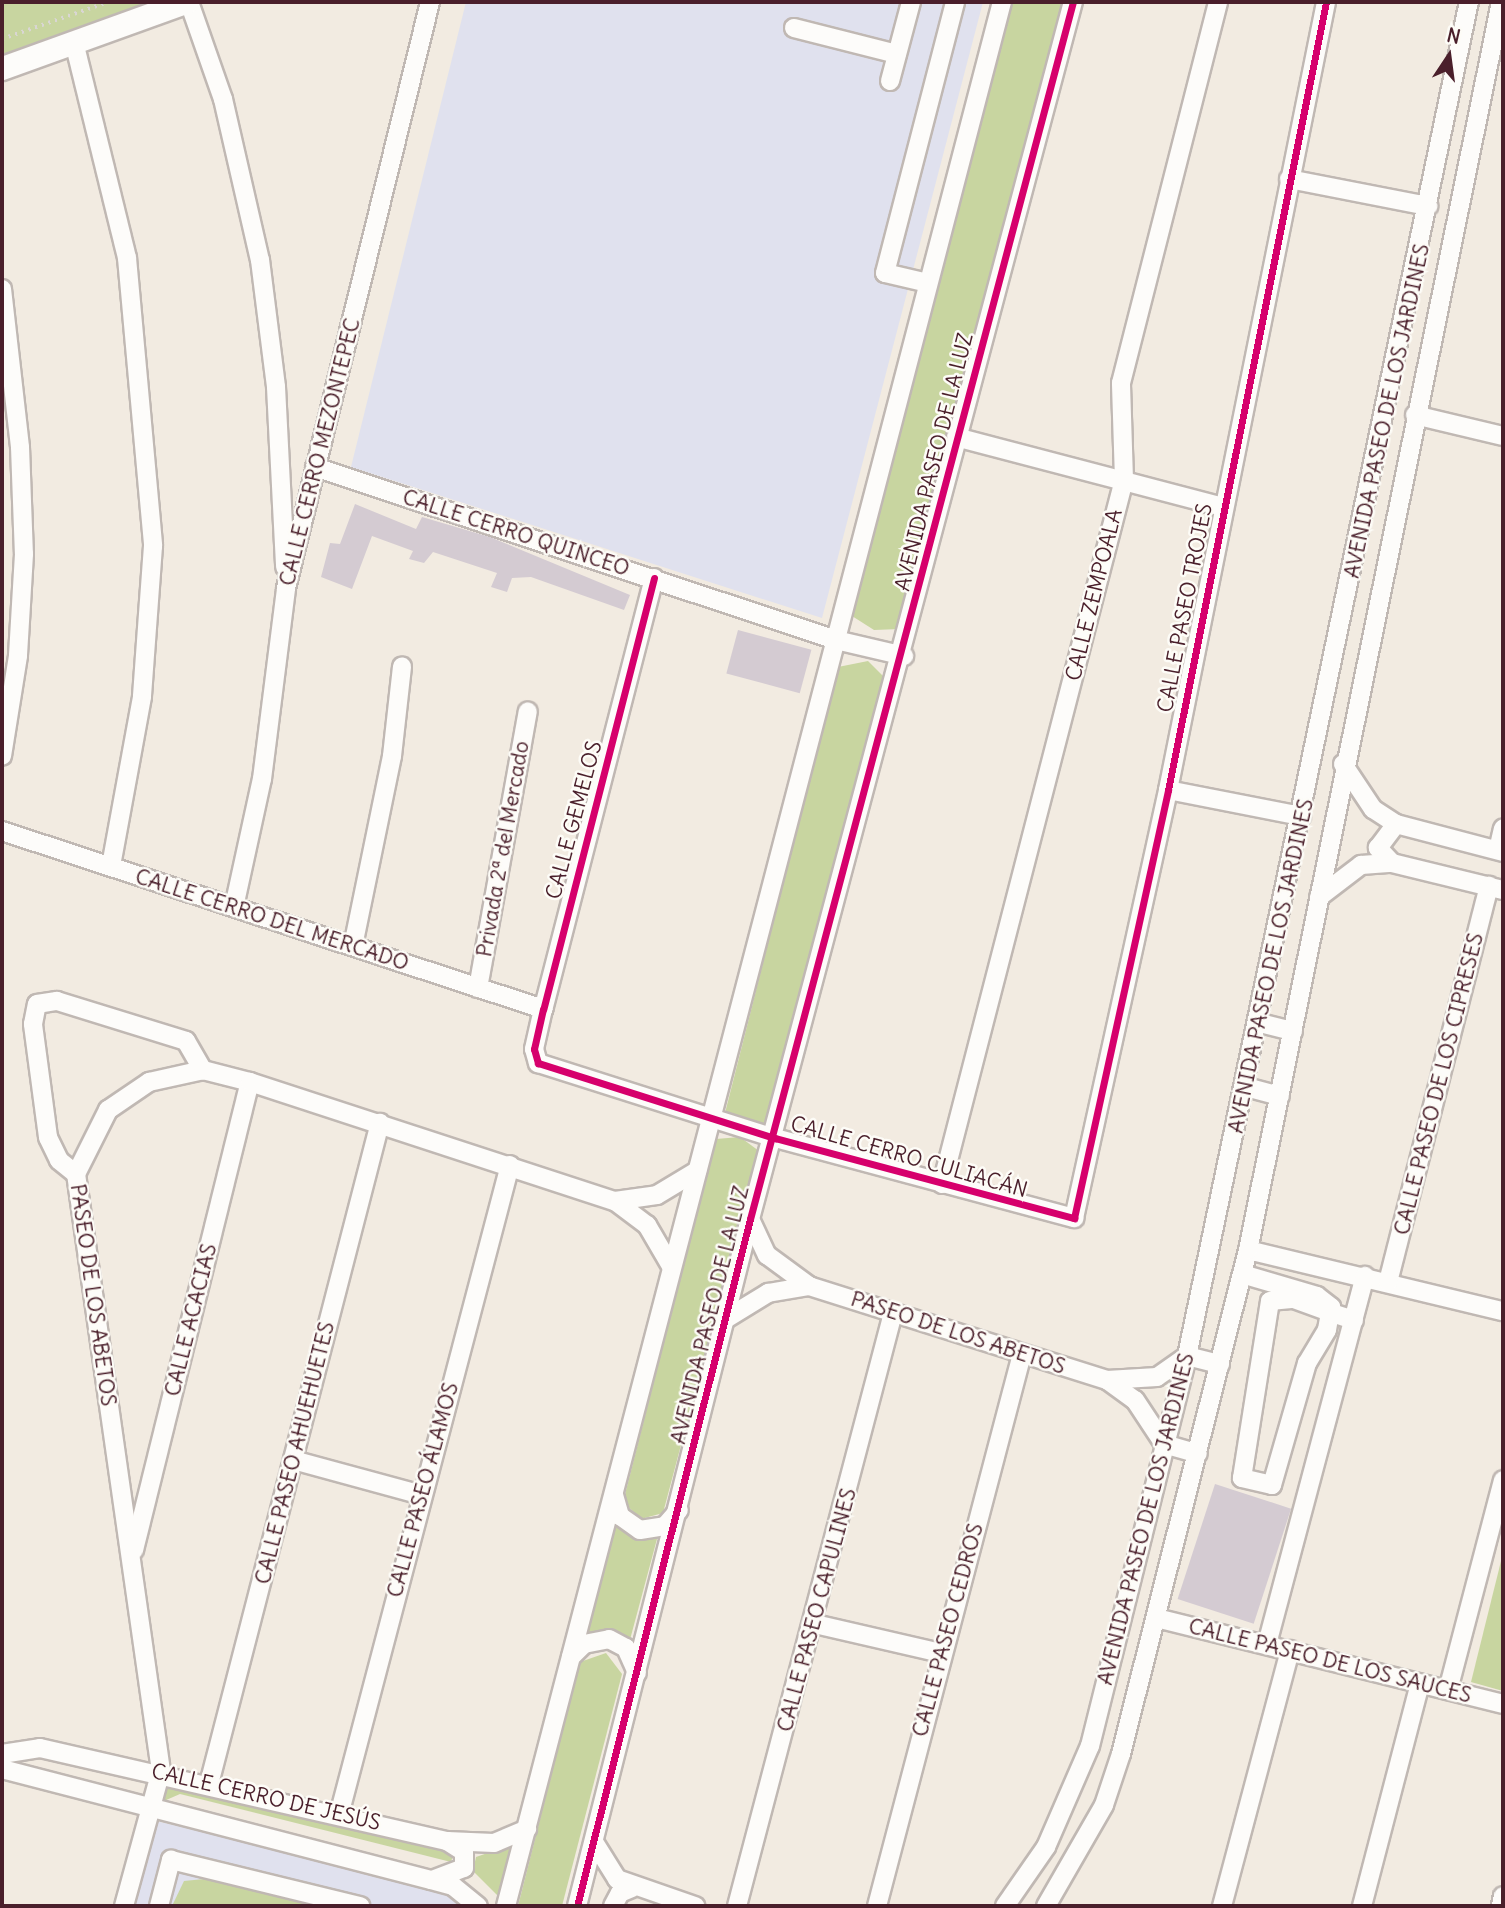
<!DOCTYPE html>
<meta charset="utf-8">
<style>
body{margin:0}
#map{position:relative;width:1505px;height:1908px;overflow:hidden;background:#f2ebe1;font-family:Delius,sans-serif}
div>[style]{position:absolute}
.built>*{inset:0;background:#e0e1ee}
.green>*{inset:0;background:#c8d5a0;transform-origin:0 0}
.building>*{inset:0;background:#d4cbd2;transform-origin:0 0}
.path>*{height:3.5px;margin-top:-1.75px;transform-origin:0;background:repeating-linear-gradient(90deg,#d9d6d3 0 2px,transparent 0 7px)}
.roads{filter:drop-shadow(2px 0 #c0b8b3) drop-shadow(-2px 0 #c0b8b3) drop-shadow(0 2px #c0b8b3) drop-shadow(0 -2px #c0b8b3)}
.minor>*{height:18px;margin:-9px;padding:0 9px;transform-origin:9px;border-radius:9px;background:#fdfcfa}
.major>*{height:23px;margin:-11.5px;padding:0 11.5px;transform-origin:11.5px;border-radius:11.5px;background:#fdfcfa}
.cycleway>*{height:7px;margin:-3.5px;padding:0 3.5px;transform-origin:3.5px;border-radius:3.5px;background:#d6006c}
span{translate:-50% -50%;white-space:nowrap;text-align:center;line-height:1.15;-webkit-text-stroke:5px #fdfcf7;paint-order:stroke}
.street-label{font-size:21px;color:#4a1f2b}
.frame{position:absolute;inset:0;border:4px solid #4a1f2b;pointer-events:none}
.north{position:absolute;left:1414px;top:21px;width:70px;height:70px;-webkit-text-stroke:5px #fdfcf7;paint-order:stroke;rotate:13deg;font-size:19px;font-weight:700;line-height:28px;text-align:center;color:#4a1f2b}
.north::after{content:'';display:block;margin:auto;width:24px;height:32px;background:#4a1f2b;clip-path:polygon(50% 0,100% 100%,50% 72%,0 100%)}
</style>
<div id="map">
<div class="built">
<i style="clip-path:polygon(466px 2px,983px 2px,822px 618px,351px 467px)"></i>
<i style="clip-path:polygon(152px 1820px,450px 1891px,473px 1906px,130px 1906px)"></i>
</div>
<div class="green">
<i style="clip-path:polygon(2px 2px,167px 2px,2px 62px)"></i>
<i style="clip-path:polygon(1013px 2px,1068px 2px,900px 629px,874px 630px,852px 616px)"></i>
<i style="clip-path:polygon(868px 661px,890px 683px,766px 1125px,725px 1113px,838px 667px)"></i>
<i style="clip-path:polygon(740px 1137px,759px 1151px,663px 1513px,641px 1519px,623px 1502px,716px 1139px)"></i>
<i style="left:617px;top:1522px;width:43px;height:116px;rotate:15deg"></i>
<i style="clip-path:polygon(1503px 1553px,1503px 1691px,1471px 1682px)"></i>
<i style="clip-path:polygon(606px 1653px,622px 1674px,562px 1906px,518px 1906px,580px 1662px)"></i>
<i style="clip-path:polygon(161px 1779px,454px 1852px,451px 1862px,180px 1794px,157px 1804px)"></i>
<i style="clip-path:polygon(514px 1844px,500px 1898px,473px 1871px,476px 1857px)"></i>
<i style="clip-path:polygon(204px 1879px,314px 1906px,172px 1906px,184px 1881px)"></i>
</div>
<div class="building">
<i style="clip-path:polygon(355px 504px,416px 529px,422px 517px,490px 537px,630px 595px,624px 610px,531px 577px,512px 578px,507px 592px,491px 587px,497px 573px,433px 552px,424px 563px,409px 559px,413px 551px,372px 536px,352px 589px,321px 577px,330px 543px,340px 544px)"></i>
<i style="left:738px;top:630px;width:76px;height:45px;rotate:15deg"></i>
<i style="left:1215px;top:1484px;width:80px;height:121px;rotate:18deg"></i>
</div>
<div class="path">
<i style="left:2px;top:39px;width:112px;rotate:-19.2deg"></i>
</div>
<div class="roads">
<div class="minor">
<i style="left:189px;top:2px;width:103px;rotate:70.7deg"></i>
<i style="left:223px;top:99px;width:165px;rotate:77.1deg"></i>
<i style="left:260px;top:260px;width:128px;rotate:82.8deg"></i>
<i style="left:276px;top:387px;width:180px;rotate:87.1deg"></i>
<i style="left:794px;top:28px;width:106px;rotate:14.2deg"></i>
<i style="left:74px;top:42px;width:222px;rotate:76.2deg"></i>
<i style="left:127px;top:258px;width:289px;rotate:84.8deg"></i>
<i style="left:153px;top:546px;width:151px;rotate:94.2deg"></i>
<i style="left:142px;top:697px;width:172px;rotate:100.4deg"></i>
<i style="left:890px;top:81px;width:82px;rotate:-75.1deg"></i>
<i style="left:1289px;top:179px;width:142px;rotate:11deg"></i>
<i style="left:928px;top:283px;width:44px;rotate:-166.9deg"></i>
<i style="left:885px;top:273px;width:280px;rotate:-75.5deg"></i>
<i style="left:2px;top:289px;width:159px;rotate:83.5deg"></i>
<i style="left:20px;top:447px;width:107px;rotate:87.9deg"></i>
<i style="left:24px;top:554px;width:102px;rotate:93.4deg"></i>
<i style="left:18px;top:656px;width:101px;rotate:99.1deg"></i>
<i style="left:1415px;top:415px;width:90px;rotate:13.4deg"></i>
<i style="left:956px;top:437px;width:275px;rotate:14.7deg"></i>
<i style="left:315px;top:467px;width:549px;rotate:18.37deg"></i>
<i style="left:836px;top:640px;width:70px;rotate:13.2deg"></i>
<i style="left:654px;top:578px;width:445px;rotate:104.4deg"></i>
<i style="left:543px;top:1009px;width:41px;rotate:102.7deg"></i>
<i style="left:534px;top:1049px;width:15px;rotate:74deg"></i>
<i style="left:538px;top:1063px;width:249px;rotate:17.6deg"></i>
<i style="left:775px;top:1138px;width:310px;rotate:15deg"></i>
<i style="left:1074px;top:1218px;width:438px;rotate:-77.6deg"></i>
<i style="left:1168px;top:790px;width:804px;rotate:-78.66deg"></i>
<i style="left:1343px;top:764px;width:54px;rotate:56.3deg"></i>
<i style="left:1373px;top:809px;width:27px;rotate:33deg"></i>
<i style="left:1396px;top:824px;width:111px;rotate:14.7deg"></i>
<i style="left:1168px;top:790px;width:136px;rotate:11.1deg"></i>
<i style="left:2px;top:831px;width:570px;rotate:18.21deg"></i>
<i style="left:1498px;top:850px;width:22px;rotate:-77deg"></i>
<i style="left:1392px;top:863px;width:21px;rotate:-133deg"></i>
<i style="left:1378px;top:848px;width:30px;rotate:-53deg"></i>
<i style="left:1319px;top:897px;width:53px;rotate:-37.3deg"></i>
<i style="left:1361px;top:865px;width:31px;rotate:-4deg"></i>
<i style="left:1392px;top:863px;width:114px;rotate:13.7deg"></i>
<i style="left:234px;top:907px;width:131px;rotate:-77.7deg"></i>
<i style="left:262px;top:779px;width:193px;rotate:-82.8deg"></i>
<i style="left:286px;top:588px;width:603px;rotate:-76.19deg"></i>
<i style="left:353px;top:946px;width:194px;rotate:-78.4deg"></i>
<i style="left:392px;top:756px;width:90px;rotate:-83.6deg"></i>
<i style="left:478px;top:988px;width:281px;rotate:-79.8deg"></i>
<i style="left:1260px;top:1023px;width:34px;rotate:14deg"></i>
<i style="left:1246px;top:1087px;width:35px;rotate:15deg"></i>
<i style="left:76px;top:1174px;width:22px;rotate:-141deg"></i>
<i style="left:59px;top:1160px;width:25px;rotate:-116deg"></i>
<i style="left:48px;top:1137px;width:114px;rotate:-97.6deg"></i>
<i style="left:33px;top:1024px;width:20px;rotate:-79deg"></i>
<i style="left:37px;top:1004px;width:20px;rotate:-9deg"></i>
<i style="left:57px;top:1001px;width:135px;rotate:17.2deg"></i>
<i style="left:186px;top:1041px;width:34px;rotate:60deg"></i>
<i style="left:942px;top:1184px;width:727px;rotate:-75.51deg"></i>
<i style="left:1124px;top:480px;width:97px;rotate:-91.8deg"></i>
<i style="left:1121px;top:383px;width:393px;rotate:-75.7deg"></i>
<i style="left:615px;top:1201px;width:42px;rotate:-8.1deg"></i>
<i style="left:657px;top:1195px;width:47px;rotate:-31deg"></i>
<i style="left:750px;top:1219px;width:40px;rotate:65deg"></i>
<i style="left:767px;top:1255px;width:52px;rotate:36.4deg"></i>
<i style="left:809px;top:1286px;width:312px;rotate:17.5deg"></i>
<i style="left:1107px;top:1380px;width:50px;rotate:-3.4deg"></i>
<i style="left:1157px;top:1377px;width:37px;rotate:-35deg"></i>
<i style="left:1187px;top:1356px;width:34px;rotate:14deg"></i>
<i style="left:1248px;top:1250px;width:262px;rotate:13.5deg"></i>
<i style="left:1242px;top:1274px;width:78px;rotate:16.3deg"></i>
<i style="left:1317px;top:1296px;width:18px;rotate:38deg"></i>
<i style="left:1331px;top:1307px;width:23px;rotate:100deg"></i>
<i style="left:1327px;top:1330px;width:39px;rotate:121deg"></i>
<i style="left:1307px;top:1363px;width:127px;rotate:106deg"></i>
<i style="left:1272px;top:1485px;width:31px;rotate:-167deg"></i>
<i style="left:1242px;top:1478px;width:179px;rotate:-81deg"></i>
<i style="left:1270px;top:1301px;width:24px;rotate:-5deg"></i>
<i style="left:1294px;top:1299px;width:44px;rotate:20.1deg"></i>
<i style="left:1335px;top:1314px;width:20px;rotate:18deg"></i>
<i style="left:1388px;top:1282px;width:409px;rotate:-75.7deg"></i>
<i style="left:724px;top:1320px;width:52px;rotate:-31.5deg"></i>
<i style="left:768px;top:1293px;width:42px;rotate:-9.7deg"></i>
<i style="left:1107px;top:1380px;width:34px;rotate:36deg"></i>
<i style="left:1135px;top:1400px;width:53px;rotate:56.6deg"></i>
<i style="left:1164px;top:1444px;width:35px;rotate:16deg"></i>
<i style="left:293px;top:1460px;width:134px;rotate:15.2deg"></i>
<i style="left:614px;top:1495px;width:22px;rotate:74deg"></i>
<i style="left:620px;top:1516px;width:24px;rotate:35deg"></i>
<i style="left:640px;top:1530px;width:25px;rotate:-9deg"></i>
<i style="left:665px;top:1526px;width:21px;rotate:-49deg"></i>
<i style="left:134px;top:1550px;width:482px;rotate:-76.1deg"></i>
<i style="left:1156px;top:1618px;width:357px;rotate:13.9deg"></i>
<i style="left:815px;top:1624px;width:129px;rotate:13deg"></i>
<i style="left:1267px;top:1644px;width:381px;rotate:-75.1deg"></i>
<i style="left:571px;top:1657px;width:18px;rotate:-45deg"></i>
<i style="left:584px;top:1644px;width:25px;rotate:-11deg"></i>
<i style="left:609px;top:1639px;width:19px;rotate:28deg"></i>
<i style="left:626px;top:1648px;width:27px;rotate:66deg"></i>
<i style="left:1448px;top:1690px;width:217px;rotate:-75.3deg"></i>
<i style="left:2px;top:1754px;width:38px;rotate:-9deg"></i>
<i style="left:40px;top:1748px;width:417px;rotate:12.9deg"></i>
<i style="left:447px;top:1841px;width:47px;rotate:2.4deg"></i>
<i style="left:494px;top:1843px;width:36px;rotate:-23deg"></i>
<i style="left:2px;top:1769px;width:443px;rotate:14.5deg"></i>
<i style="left:431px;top:1880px;width:23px;rotate:15deg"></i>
<i style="left:453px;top:1886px;width:32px;rotate:39deg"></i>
<i style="left:209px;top:1784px;width:683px;rotate:-75.5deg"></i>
<i style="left:339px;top:1815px;width:672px;rotate:-75.26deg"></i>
<i style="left:594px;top:1842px;width:44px;rotate:58.1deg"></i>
<i style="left:617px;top:1879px;width:83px;rotate:19.1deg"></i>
<i style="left:435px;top:1879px;width:31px;rotate:-21deg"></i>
<i style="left:464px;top:1868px;width:16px;rotate:-90deg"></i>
<i style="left:464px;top:1852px;width:20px;rotate:-147deg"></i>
<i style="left:124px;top:1906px;width:140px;rotate:-74.7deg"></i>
<i style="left:161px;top:1771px;width:603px;rotate:-98.1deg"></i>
<i style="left:76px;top:1174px;width:72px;rotate:-63.4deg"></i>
<i style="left:108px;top:1110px;width:50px;rotate:-34.3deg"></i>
<i style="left:149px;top:1082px;width:55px;rotate:-12.5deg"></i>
<i style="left:203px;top:1070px;width:49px;rotate:14.3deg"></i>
<i style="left:250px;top:1082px;width:384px;rotate:18.1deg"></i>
<i style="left:615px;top:1201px;width:40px;rotate:37deg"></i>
<i style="left:647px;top:1225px;width:48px;rotate:59.7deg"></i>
<i style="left:159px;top:1906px;width:48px;rotate:-75.4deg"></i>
<i style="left:171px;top:1860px;width:195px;rotate:13.7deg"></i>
<i style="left:506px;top:1906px;width:1968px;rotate:-75.4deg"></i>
<i style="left:577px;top:1906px;width:708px;rotate:-75.87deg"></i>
<i style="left:750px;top:1219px;width:1259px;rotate:-75.14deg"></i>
<i style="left:613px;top:1906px;width:15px;rotate:-62deg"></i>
<i style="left:620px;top:1893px;width:13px;rotate:-23deg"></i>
<i style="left:737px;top:1906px;width:613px;rotate:-75.26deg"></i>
<i style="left:877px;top:1906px;width:571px;rotate:-75.28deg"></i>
<i style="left:1005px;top:1906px;width:72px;rotate:-55.2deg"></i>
<i style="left:1046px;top:1847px;width:110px;rotate:-66.5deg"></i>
<i style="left:1090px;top:1746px;width:402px;rotate:-76deg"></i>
<i style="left:1187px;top:1356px;width:1383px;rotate:-78.24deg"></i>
<i style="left:1046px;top:1906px;width:116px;rotate:-60.1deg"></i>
<i style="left:1104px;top:1805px;width:54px;rotate:-71.6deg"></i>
<i style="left:1121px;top:1754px;width:520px;rotate:-75.86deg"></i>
<i style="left:1248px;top:1250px;width:1273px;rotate:-78.54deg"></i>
<i style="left:1222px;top:1906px;width:265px;rotate:-75.1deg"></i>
<i style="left:1362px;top:1906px;width:230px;rotate:-75.4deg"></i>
<i style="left:1501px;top:1906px;width:10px;rotate:-79deg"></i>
</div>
<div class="major">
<i style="left:2px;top:68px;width:195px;rotate:-19.8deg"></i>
</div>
</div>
<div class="cycleway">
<i style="left:654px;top:578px;width:445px;rotate:104.4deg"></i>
<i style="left:543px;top:1009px;width:41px;rotate:102.7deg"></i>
<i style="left:534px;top:1049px;width:15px;rotate:74deg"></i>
<i style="left:538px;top:1063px;width:249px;rotate:17.6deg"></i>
<i style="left:775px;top:1138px;width:310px;rotate:15deg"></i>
<i style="left:1074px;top:1218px;width:438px;rotate:-77.6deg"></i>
<i style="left:1168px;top:790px;width:804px;rotate:-78.66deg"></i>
<i style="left:577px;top:1906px;width:708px;rotate:-75.87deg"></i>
<i style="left:750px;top:1219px;width:1259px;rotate:-75.14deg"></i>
</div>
<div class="street-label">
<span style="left:1387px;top:411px;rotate:-78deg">AVENIDA PASEO DE LOS JARDINES</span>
<span style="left:320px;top:452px;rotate:-76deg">CALLE CERRO MEZONTEPEC</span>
<span style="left:934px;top:462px;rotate:-76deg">AVENIDA PASEO DE LA LUZ</span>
<span style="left:516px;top:533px;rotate:18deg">CALLE CERRO QUINCEO</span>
<span style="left:1094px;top:595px;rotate:-76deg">CALLE ZEMPOALA</span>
<span style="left:1185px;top:608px;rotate:-79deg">CALLE PASEO TROJES</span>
<span style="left:574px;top:820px;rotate:-75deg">CALLE GEMELOS</span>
<span style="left:503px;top:849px;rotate:-80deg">Privada 2ª del Mercado</span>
<span style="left:272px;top:920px;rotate:18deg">CALLE CERRO DEL MERCADO</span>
<span style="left:1271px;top:966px;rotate:-78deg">AVENIDA PASEO DE LOS JARDINES</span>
<span style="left:1439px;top:1084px;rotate:-76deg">CALLE PASEO DE LOS CIPRESES</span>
<span style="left:909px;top:1157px;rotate:16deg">CALLE CERRO CULIACÁN</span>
<span style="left:93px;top:1295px;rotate:82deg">PASEO DE LOS ABETOS</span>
<span style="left:710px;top:1315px;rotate:-76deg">AVENIDA PASEO DE LA LUZ</span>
<span style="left:191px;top:1320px;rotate:-76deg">CALLE ACACIAS</span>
<span style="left:958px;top:1333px;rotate:18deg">PASEO DE LOS ABETOS</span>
<span style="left:295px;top:1453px;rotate:-76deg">CALLE PASEO AHUEHUETES</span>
<span style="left:423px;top:1490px;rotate:-75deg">CALLE PASEO ÁLAMOS</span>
<span style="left:1146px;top:1519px;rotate:-76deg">AVENIDA PASEO DE LOS JARDINES</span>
<span style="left:817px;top:1610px;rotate:-75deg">CALLE PASEO CAPULINES</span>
<span style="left:948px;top:1630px;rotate:-75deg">CALLE PASEO CEDROS</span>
<span style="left:1330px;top:1661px;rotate:14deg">CALLE PASEO DE LOS SAUCES</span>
<span style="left:266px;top:1797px;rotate:13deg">CALLE CERRO DE JESÚS</span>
</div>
<div class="frame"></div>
<div class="north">N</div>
</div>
